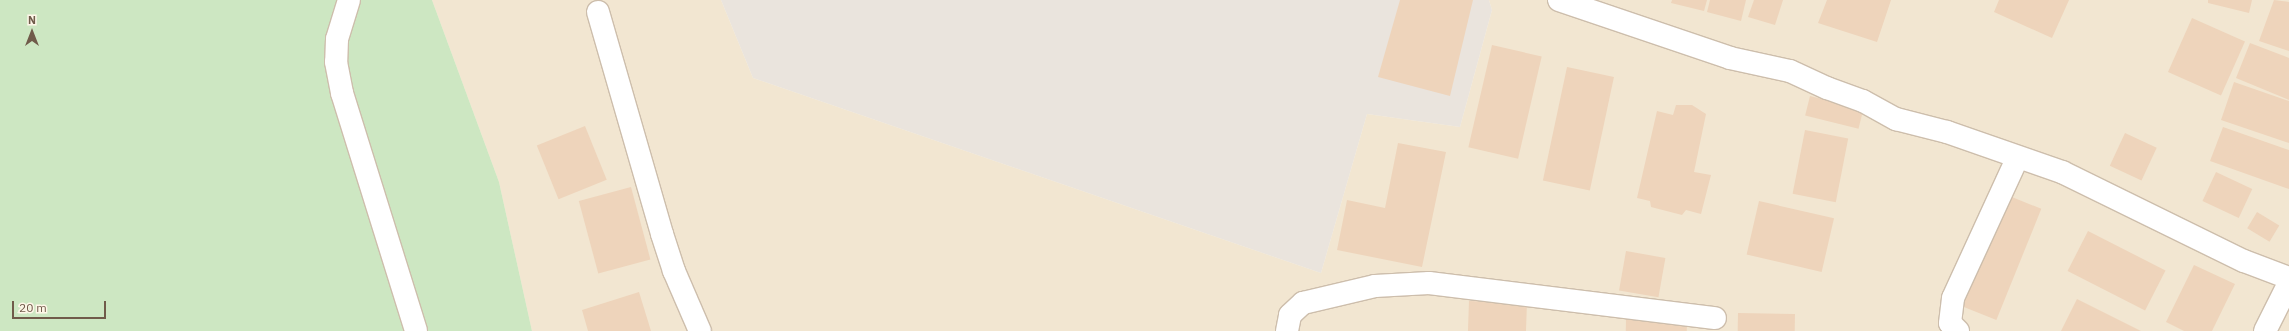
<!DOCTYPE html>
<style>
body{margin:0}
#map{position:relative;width:2289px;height:331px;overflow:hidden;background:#fbf3e2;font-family:"IBM Plex Sans",sans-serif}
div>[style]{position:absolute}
.residential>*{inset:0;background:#f2e6d1}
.industrial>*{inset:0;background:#eae4dd}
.green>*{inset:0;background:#cde7c2}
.building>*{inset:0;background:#eed4bb;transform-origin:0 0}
.roads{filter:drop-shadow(1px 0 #cdbeac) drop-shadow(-1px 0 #cdbeac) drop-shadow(0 1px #cdbeac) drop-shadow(0 -1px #cdbeac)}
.minor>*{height:22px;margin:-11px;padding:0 11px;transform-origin:11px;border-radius:11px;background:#fff}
span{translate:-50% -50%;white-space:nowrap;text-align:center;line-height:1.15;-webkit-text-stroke:3.5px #fef7e8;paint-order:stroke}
.north{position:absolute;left:12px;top:12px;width:40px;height:40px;-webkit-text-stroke:3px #fef7e8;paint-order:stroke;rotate:0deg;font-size:11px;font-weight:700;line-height:16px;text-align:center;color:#705b4a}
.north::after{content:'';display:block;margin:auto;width:14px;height:18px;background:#705b4a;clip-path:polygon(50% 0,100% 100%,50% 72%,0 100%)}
.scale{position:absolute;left:12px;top:301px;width:94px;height:18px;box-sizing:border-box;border:2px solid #705b4a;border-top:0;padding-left:5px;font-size:12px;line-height:14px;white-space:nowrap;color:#705b4a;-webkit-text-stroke:3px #fef7e8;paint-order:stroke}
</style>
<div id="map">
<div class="residential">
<i style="clip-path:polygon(432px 0,721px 0,753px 78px,1321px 273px,1367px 114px,1460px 127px,1492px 10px,1489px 0,2289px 0,2289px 331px,532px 331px,499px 182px)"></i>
</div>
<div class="industrial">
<i style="clip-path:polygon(721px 0,1489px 0,1492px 10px,1460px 127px,1367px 114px,1321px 273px,753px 78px)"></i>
</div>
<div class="green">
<i style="clip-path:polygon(0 0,432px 0,499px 182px,532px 331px,0 331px)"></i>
</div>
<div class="building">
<i style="clip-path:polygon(1400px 0,1473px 0,1450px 96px,1378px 77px)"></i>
<i style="clip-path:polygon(1672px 0,1707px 0,1704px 11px,1671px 3px)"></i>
<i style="clip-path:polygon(1710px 0,1746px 0,1741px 21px,1707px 12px)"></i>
<i style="clip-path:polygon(1754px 0,1783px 0,1775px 25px,1748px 17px)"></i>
<i style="clip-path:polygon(1827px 0,1891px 0,1877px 42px,1818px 23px)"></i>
<i style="clip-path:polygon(1999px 0,2069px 0,2052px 38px,1994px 12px)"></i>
<i style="clip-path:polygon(2208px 0,2252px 0,2249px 13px,2208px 3px)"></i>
<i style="clip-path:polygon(2274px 0,2289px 2px,2289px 51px,2259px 41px)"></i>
<i style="left:2192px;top:18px;width:58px;height:59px;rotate:24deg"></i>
<i style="clip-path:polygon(2250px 43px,2289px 58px,2289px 100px,2236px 78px)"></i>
<i style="left:1492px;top:45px;width:51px;height:105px;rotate:13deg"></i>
<i style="left:1567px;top:67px;width:48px;height:116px;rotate:12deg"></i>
<i style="clip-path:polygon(2234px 82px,2289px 101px,2289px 143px,2221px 120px)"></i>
<i style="left:1810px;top:96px;width:55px;height:20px;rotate:14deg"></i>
<i style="clip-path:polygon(1676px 105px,1692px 105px,1706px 114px,1694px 172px,1711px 175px,1701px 214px,1686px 210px,1682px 215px,1651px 207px,1650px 201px,1637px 198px,1657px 111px,1673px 115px)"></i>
<i style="left:585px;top:126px;width:58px;height:52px;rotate:68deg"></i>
<i style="clip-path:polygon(2223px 127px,2289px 150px,2289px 189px,2210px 161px)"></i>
<i style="left:1805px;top:130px;width:44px;height:65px;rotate:11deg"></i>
<i style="left:2125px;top:133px;width:35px;height:36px;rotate:25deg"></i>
<i style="clip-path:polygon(1398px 143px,1446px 152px,1422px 267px,1337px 250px,1347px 200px,1385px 208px)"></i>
<i style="left:2216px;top:172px;width:40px;height:32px;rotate:25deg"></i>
<i style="left:631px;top:187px;width:75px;height:54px;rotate:75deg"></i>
<i style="left:2007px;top:195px;width:37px;height:120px;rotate:22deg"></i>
<i style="left:1759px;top:201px;width:77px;height:55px;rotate:13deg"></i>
<i style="left:2257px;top:212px;width:26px;height:19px;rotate:31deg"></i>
<i style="left:2088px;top:231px;width:87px;height:45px;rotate:27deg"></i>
<i style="left:1626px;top:251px;width:40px;height:40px;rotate:10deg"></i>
<i style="clip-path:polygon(2194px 265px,2235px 284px,2212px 331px,2184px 331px,2166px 322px)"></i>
<i style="clip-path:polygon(639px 292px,651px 331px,588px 331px,582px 310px)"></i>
<i style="clip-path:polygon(2077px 299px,2141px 331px,2061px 331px)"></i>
<i style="left:1469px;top:301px;width:58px;height:30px;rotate:2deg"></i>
<i style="left:1738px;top:313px;width:57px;height:18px;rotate:1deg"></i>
<i style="left:1626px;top:319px;width:61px;height:12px;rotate:1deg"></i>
</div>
<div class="roads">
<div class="minor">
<i style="left:349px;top:0;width:41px;rotate:107.1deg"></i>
<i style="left:337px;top:39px;width:23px;rotate:92deg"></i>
<i style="left:336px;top:62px;width:32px;rotate:79deg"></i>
<i style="left:342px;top:93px;width:249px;rotate:72.7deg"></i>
<i style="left:1559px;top:0;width:181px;rotate:18.7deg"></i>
<i style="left:1730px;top:58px;width:61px;rotate:12.2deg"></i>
<i style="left:1790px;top:71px;width:41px;rotate:24.7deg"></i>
<i style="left:1827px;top:88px;width:38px;rotate:20deg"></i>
<i style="left:1863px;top:101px;width:38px;rotate:29deg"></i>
<i style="left:1896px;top:119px;width:53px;rotate:14.3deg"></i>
<i style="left:1947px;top:132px;width:122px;rotate:19.2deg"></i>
<i style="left:2062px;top:172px;width:203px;rotate:26.1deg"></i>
<i style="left:2244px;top:261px;width:48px;rotate:20.7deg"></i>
<i style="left:598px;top:12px;width:231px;rotate:73.9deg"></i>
<i style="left:662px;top:234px;width:39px;rotate:72deg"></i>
<i style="left:674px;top:271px;width:65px;rotate:66.6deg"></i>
<i style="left:1287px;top:331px;width:16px;rotate:-79deg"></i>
<i style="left:1290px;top:315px;width:18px;rotate:-43deg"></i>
<i style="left:1303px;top:303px;width:74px;rotate:-13.3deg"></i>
<i style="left:1375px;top:286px;width:54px;rotate:-3.2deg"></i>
<i style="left:1429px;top:283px;width:288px;rotate:7deg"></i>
<i style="left:1958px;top:331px;width:11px;rotate:-135deg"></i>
<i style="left:1950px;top:323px;width:25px;rotate:-83deg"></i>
<i style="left:1953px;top:298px;width:155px;rotate:-65.3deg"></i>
<i style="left:2265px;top:331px;width:54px;rotate:-63.4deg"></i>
</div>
</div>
<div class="north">N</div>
<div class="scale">20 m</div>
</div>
